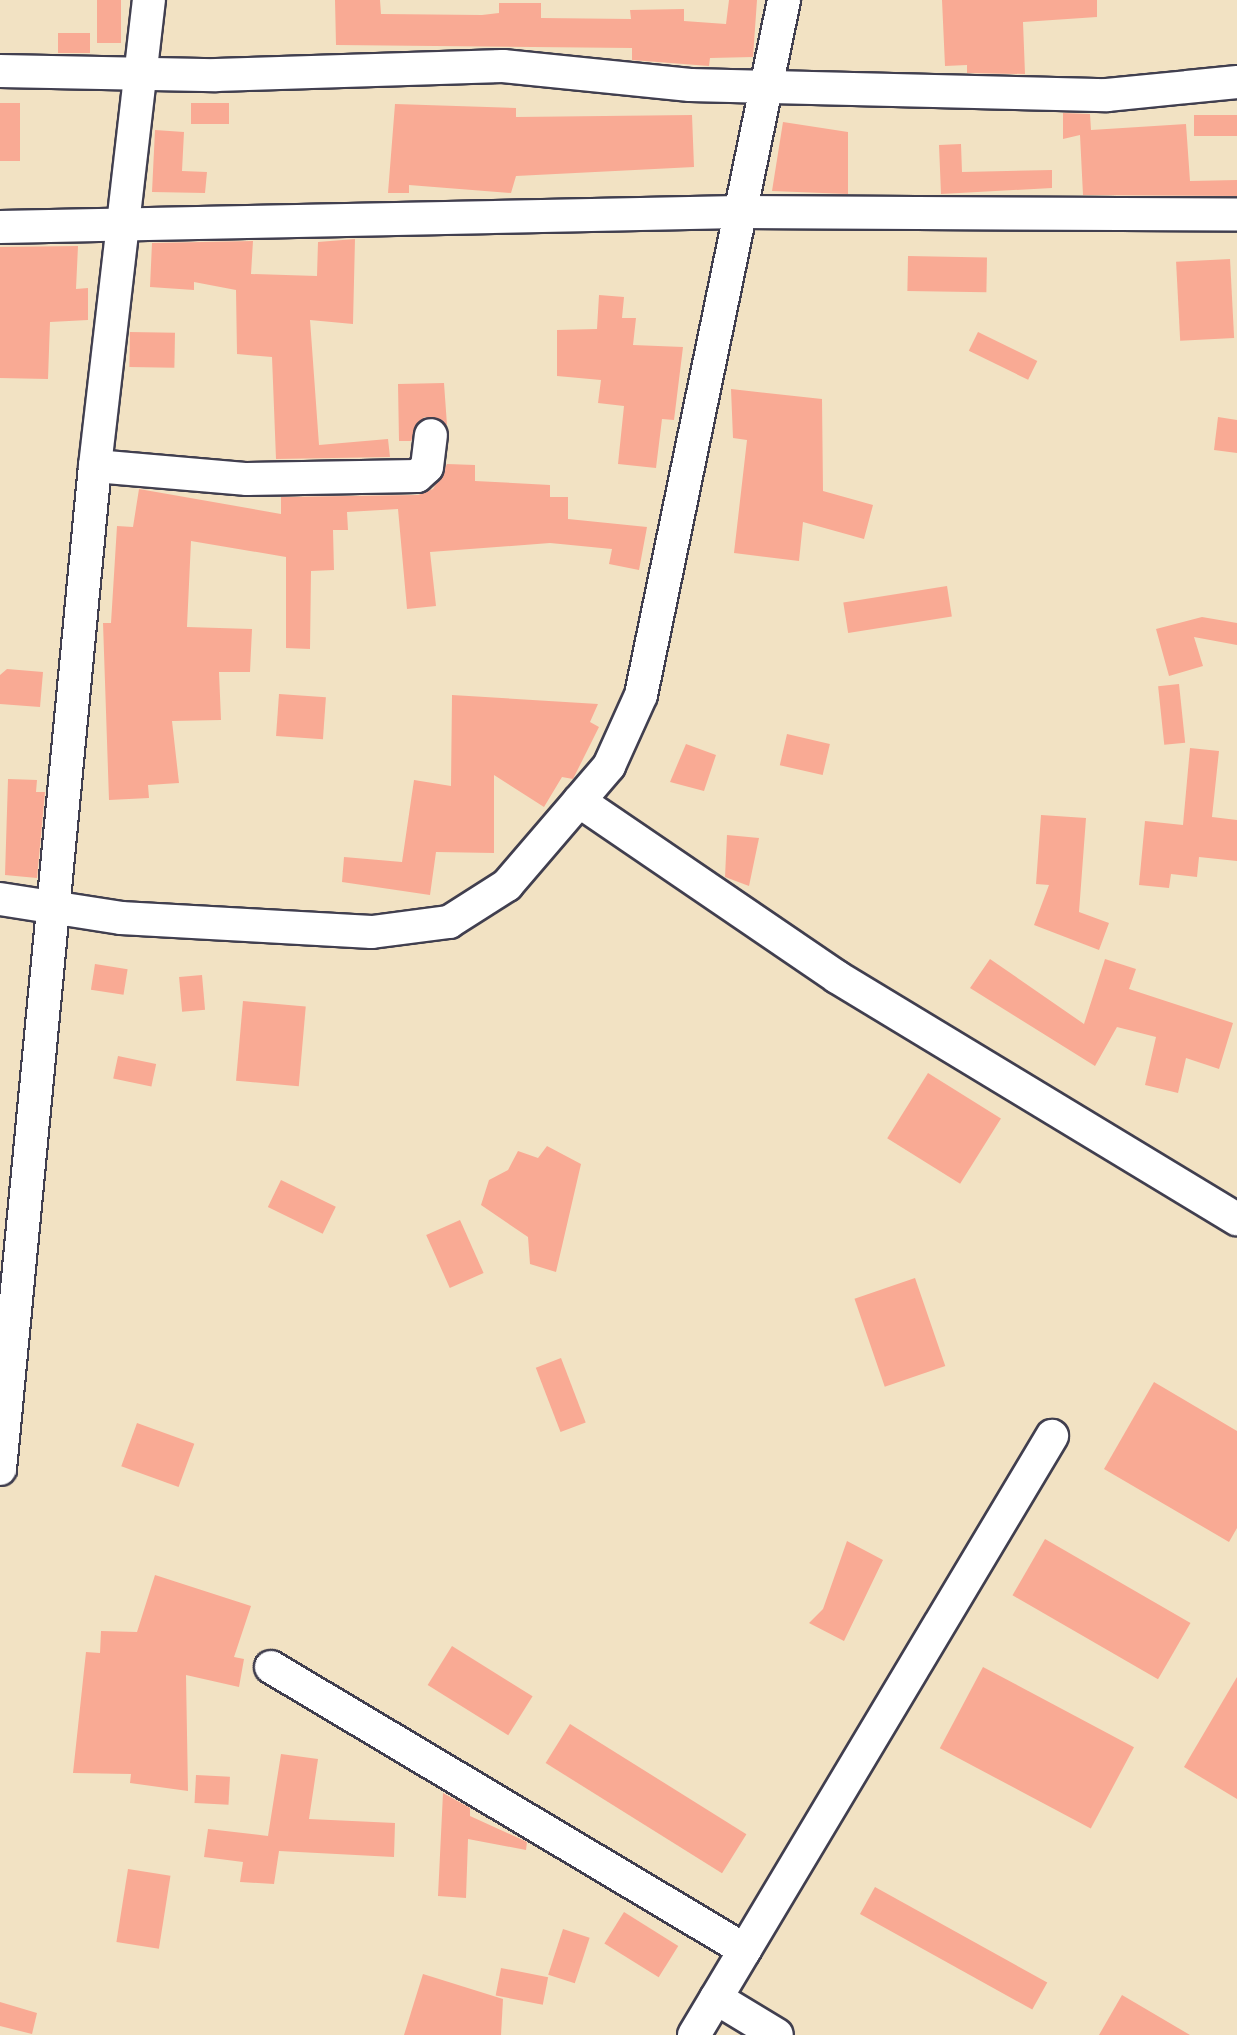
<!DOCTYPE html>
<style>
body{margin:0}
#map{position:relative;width:1237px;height:2035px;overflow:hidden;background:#f2e2c3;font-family:"IM FELL English",serif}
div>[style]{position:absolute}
.building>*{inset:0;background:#f9aa94;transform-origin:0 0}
.roads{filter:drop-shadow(2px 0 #413f4f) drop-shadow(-2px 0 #413f4f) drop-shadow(0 2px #413f4f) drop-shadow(0 -2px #413f4f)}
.minor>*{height:32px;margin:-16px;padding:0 16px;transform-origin:16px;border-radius:16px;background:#fff}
span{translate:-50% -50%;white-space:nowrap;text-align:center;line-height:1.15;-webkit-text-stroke:7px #fcf5e5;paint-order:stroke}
</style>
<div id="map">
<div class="building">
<i style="left:97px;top:0;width:24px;height:43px"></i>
<i style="clip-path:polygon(335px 0,380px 0,381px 14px,482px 15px,499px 13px,499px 3px,541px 3px,541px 18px,631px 19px,630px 10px,684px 9px,684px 21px,726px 24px,729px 0,757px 0,753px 57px,710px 58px,709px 66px,632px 60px,632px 48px,336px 45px)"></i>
<i style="clip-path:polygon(942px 0,1097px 0,1097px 17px,1023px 22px,1025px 74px,967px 73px,967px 65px,945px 66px)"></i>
<i style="left:58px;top:33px;width:32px;height:20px"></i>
<i style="left:0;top:103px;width:20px;height:58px"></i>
<i style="left:229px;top:103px;width:21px;height:38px;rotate:90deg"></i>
<i style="clip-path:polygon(395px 104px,516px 108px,516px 117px,692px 115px,694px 167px,516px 176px,511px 193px,409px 185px,409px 193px,388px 193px)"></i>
<i style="clip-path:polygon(1063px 113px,1090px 114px,1091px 130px,1186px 124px,1190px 181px,1237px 180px,1237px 196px,1083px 195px,1080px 135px,1063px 139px)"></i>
<i style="left:1237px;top:115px;width:21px;height:43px;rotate:90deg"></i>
<i style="clip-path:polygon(783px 122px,848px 132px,848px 194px,772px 191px)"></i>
<i style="clip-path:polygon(155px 130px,184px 132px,182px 171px,207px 172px,205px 193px,152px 192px)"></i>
<i style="clip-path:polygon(961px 144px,962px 172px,1052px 170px,1052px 188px,941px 194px,939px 145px)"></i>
<i style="clip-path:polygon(355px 239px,353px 324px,310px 320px,319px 445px,388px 439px,390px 457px,276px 459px,272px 357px,237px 354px,236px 290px,194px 282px,194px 290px,150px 287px,152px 243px,253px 241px,251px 274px,317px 276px,318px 242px)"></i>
<i style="clip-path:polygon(78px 246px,76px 289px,88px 288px,88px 320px,50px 322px,48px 379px,0 378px,0 247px)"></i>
<i style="left:908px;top:256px;width:79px;height:35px;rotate:1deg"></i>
<i style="left:1230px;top:259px;width:79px;height:54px;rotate:87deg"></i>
<i style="clip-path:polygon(599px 295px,624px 297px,622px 318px,636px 318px,633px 345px,683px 347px,674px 420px,662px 419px,656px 468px,618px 464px,624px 406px,598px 403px,601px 380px,557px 376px,557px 330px,597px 329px)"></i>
<i style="left:130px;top:332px;width:45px;height:35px;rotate:1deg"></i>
<i style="left:978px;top:332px;width:66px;height:21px;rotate:26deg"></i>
<i style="clip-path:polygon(444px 383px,447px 425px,424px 417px,411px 441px,399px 441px,398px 384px)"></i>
<i style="clip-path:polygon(731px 389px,822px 399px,823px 491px,873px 505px,864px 539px,803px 522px,799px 561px,734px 553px,747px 440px,733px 438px)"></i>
<i style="clip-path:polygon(1218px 417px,1237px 420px,1237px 453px,1214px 450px)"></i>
<i style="clip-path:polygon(447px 464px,475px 465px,475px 481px,550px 485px,550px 497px,568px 497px,568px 519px,647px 527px,639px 570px,609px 564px,612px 549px,550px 543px,430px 552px,436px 606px,407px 609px,398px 509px,347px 512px,348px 530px,333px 530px,334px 570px,311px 571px,310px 649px,286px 648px,286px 557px,191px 541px,187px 627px,252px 629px,250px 672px,219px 672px,221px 720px,172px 721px,179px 783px,148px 785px,149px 798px,109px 800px,103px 623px,111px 623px,117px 526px,133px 527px,139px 489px,281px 514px,281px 497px,418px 495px,433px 489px)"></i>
<i style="left:947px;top:586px;width:31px;height:105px;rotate:81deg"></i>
<i style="clip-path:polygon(1202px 617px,1237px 623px,1237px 645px,1194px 637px,1203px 666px,1169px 676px,1156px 629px)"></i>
<i style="clip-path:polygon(7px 669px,43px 672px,40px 707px,0 704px,0 675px)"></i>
<i style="left:1179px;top:684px;width:59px;height:21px;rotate:84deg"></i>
<i style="left:279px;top:694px;width:47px;height:42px;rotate:4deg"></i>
<i style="clip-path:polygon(452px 695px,598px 704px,590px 722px,599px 727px,573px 779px,562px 777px,544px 807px,494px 775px,494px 853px,436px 852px,430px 895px,342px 882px,344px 857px,402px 862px,414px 780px,451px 786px)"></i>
<i style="left:787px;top:734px;width:44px;height:32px;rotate:13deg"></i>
<i style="clip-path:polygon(686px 744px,716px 755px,704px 791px,670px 782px)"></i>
<i style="clip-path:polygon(1190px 748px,1219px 751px,1212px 817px,1237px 820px,1237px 861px,1199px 857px,1197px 877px,1171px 874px,1169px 888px,1139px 885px,1145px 821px,1183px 825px)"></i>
<i style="clip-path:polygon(8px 779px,37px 780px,36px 792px,45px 792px,37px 878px,5px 875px)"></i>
<i style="clip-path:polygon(1041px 815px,1086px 818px,1079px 912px,1109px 923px,1099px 950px,1034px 925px,1049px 885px,1036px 884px)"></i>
<i style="clip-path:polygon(727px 835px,759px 838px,749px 886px,725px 877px)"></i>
<i style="clip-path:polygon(990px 959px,1084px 1024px,1105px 959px,1136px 969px,1129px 989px,1233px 1023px,1219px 1069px,1186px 1058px,1178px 1093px,1145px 1085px,1156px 1037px,1117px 1027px,1095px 1066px,970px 988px)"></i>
<i style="left:95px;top:964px;width:33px;height:26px;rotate:9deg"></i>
<i style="left:202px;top:975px;width:35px;height:23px;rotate:85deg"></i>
<i style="left:243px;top:1001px;width:63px;height:80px;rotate:5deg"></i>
<i style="left:118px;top:1056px;width:39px;height:23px;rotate:12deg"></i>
<i style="left:928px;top:1073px;width:86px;height:77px;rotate:32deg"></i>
<i style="clip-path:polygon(547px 1146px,581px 1164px,556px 1272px,530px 1264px,528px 1237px,481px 1205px,489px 1180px,508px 1170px,518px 1151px,538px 1158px)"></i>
<i style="left:281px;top:1180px;width:61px;height:30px;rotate:26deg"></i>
<i style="left:460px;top:1220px;width:58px;height:37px;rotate:66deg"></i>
<i style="left:915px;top:1278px;width:93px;height:64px;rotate:71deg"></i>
<i style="left:561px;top:1358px;width:69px;height:27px;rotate:69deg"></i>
<i style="clip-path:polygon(1154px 1382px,1237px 1431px,1237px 1528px,1229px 1542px,1104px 1469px)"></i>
<i style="left:137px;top:1423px;width:61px;height:46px;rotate:20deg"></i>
<i style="left:1045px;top:1539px;width:168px;height:65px;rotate:30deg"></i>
<i style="clip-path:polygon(847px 1541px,883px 1560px,844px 1641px,809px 1623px,823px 1609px)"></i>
<i style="clip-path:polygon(155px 1575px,251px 1606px,234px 1657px,244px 1659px,239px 1687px,186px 1675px,188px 1791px,130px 1783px,131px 1774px,73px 1773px,86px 1652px,100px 1653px,101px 1631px,137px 1632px)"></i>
<i style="left:452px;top:1646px;width:95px;height:46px;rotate:32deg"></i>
<i style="left:983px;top:1667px;width:171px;height:92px;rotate:28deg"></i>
<i style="clip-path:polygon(1237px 1677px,1237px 1799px,1184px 1767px)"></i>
<i style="left:570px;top:1724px;width:208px;height:46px;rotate:32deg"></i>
<i style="clip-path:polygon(281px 1754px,318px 1759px,309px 1819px,395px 1823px,394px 1857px,279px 1851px,274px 1884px,240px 1882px,243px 1862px,204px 1857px,208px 1829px,268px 1836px)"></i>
<i style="left:196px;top:1775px;width:34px;height:28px;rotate:3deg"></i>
<i style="clip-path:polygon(443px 1793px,470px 1808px,470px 1816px,527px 1842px,526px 1850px,468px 1839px,466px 1898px,438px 1896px)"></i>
<i style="left:128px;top:1869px;width:43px;height:74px;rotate:9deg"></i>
<i style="left:875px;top:1887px;width:197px;height:31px;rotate:29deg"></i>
<i style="left:624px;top:1912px;width:64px;height:37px;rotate:32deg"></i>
<i style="left:563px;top:1929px;width:28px;height:48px;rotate:18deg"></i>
<i style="left:501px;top:1968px;width:48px;height:28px;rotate:11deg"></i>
<i style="clip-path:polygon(423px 1974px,503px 1999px,501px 2035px,404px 2035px)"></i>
<i style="clip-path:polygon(1122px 1995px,1190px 2035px,1099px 2035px)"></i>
<i style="clip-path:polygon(0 2002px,37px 2013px,32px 2034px,0 2026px)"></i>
</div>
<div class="roads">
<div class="minor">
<i style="left:0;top:71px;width:216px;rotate:1.1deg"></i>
<i style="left:216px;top:75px;width:287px;rotate:-1.8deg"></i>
<i style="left:503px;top:66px;width:188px;rotate:5.8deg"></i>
<i style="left:690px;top:85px;width:417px;rotate:1.4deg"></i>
<i style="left:1107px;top:95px;width:131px;rotate:-5.7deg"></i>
<i style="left:0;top:227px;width:739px;rotate:-1.16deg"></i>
<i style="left:739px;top:212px;width:498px;rotate:0.3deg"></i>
<i style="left:95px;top:466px;width:153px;rotate:4.9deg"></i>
<i style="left:247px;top:479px;width:170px;rotate:-1deg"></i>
<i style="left:417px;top:476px;width:13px;rotate:-42deg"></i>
<i style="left:427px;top:467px;width:32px;rotate:-83deg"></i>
<i style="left:579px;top:801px;width:312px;rotate:34.3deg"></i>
<i style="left:837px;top:977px;width:468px;rotate:31.2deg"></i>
<i style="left:0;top:899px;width:122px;rotate:8.9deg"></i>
<i style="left:121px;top:918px;width:251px;rotate:3.2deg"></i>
<i style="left:372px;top:932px;width:78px;rotate:-7.4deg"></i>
<i style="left:449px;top:922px;width:69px;rotate:-32.5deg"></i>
<i style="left:507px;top:885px;width:157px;rotate:-49.4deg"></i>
<i style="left:609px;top:766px;width:78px;rotate:-65.7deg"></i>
<i style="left:641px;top:695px;width:710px;rotate:-78.37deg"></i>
<i style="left:0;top:1469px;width:1007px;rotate:-84.59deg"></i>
<i style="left:95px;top:466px;width:469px;rotate:-83.4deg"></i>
<i style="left:271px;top:1667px;width:552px;rotate:30.84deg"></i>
<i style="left:716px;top:1998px;width:71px;rotate:31.2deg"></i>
<i style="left:694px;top:2035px;width:698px;rotate:-59.13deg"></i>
</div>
</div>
</div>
